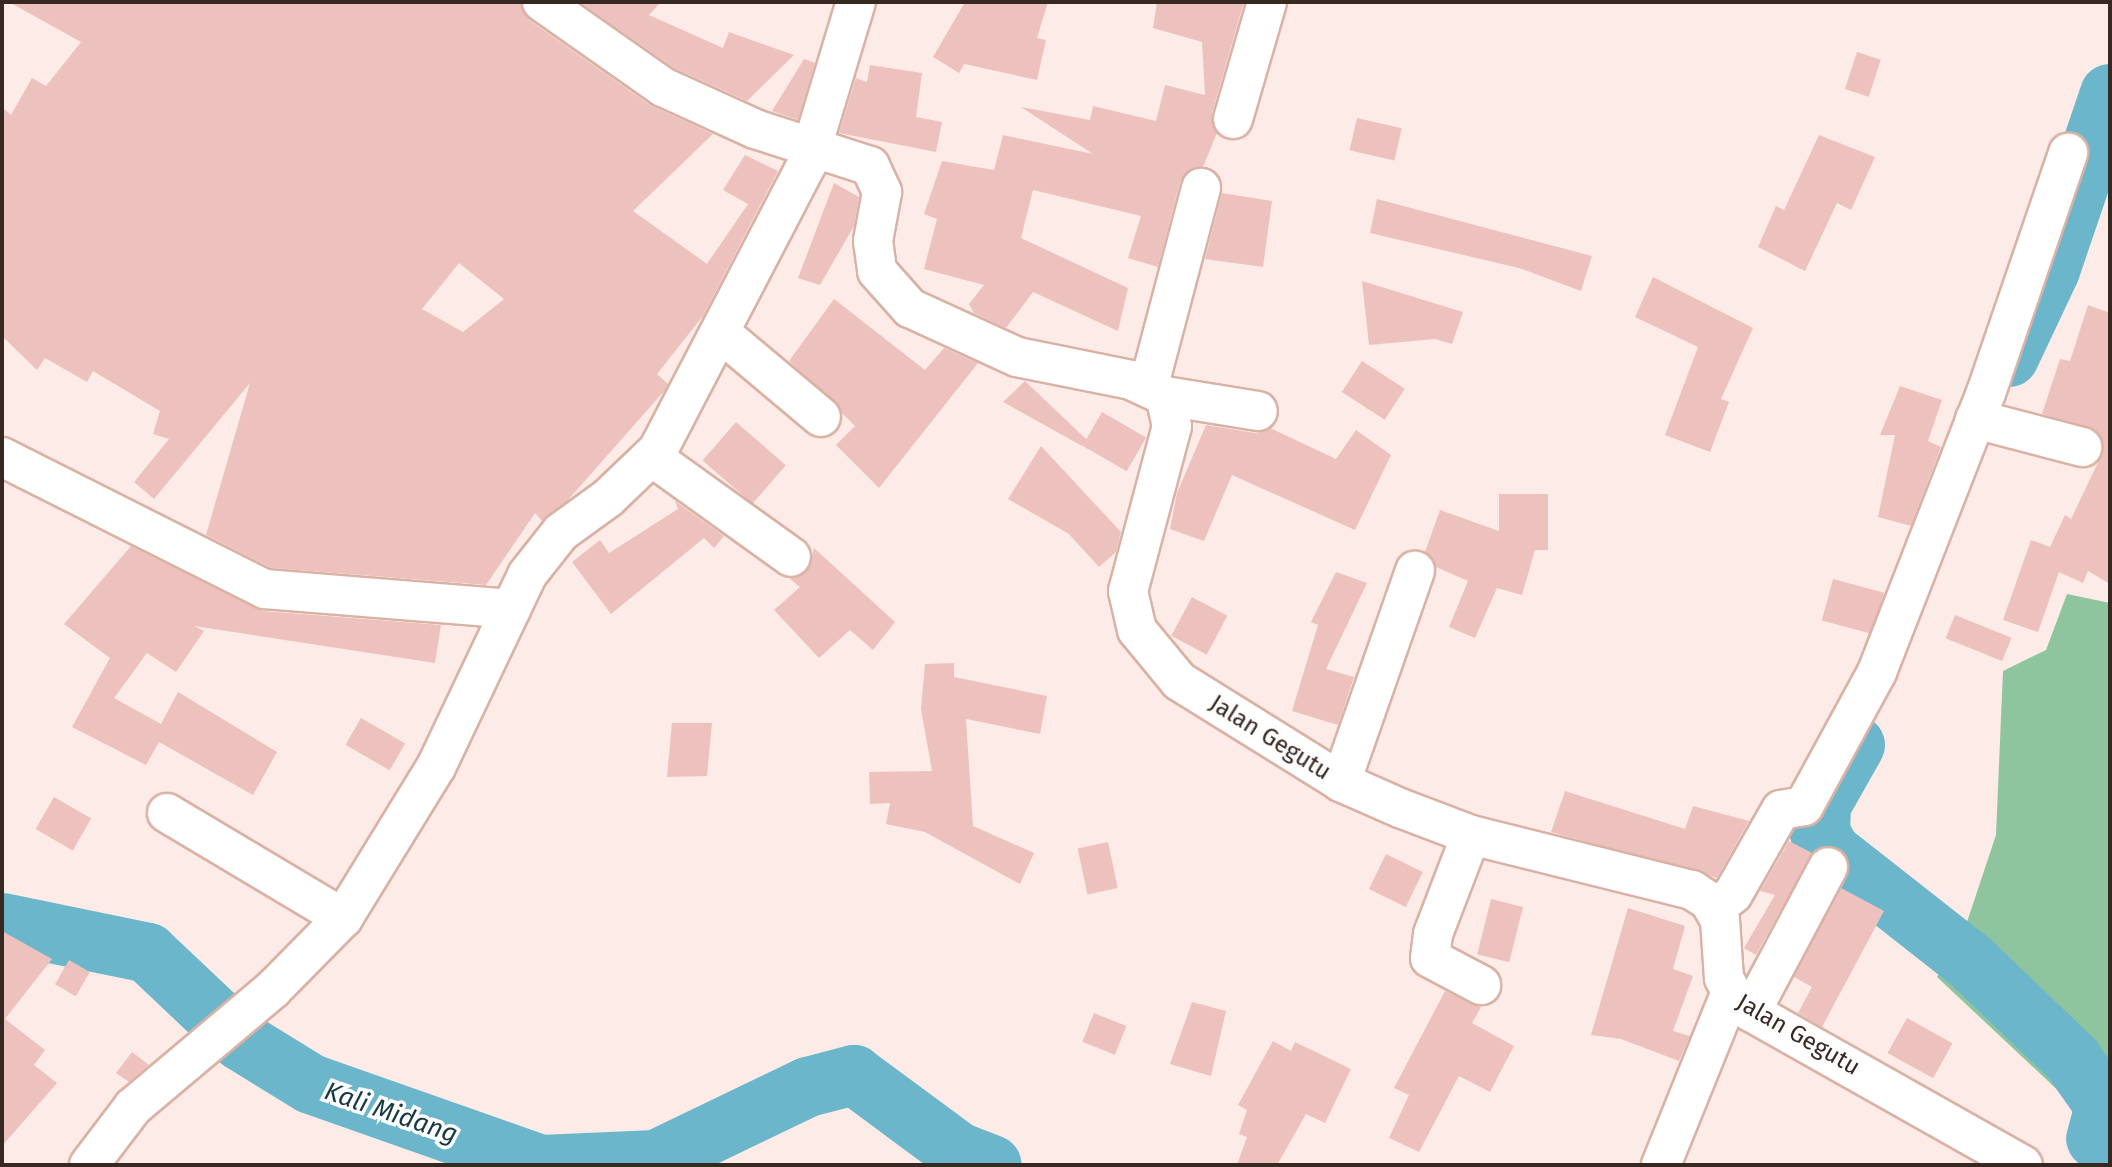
<!DOCTYPE html>
<style>
body{margin:0}
#map{position:relative;width:2112px;height:1167px;overflow:hidden;background:#fcebe6;font-family:"Fira Sans",sans-serif}
div>[style]{position:absolute}
.forest>*{inset:0;background:#8ec59e}
.river>*{height:60px;margin:-30px;padding:0 30px;transform-origin:30px;border-radius:30px;background:#6cb6cb}
.building>*{inset:0;background:#edc2be;transform-origin:0 0}
.roads{filter:drop-shadow(2px 0 #d9b2a5) drop-shadow(-2px 0 #d9b2a5) drop-shadow(0 2px #d9b2a5) drop-shadow(0 -2px #d9b2a5)}
.minor>*{height:38px;margin:-19px;padding:0 19px;transform-origin:19px;border-radius:19px;background:#fff}
span{translate:-50% -50%;white-space:nowrap;text-align:center;line-height:1.15;-webkit-text-stroke:7px #fdfdfd;paint-order:stroke}
.street-label{font-size:24px;color:#372822}
.water-label{font-size:26px;color:#163943;font-style:italic}
.frame{position:absolute;inset:0;border:4px solid #372822;pointer-events:none}
</style>
<div id="map">
<div class="forest">
<i style="clip-path:polygon(2067px 594px,2110px 603px,2110px 1098px,2066px 1098px,1937px 977px,1965px 928px,1996px 835px,2003px 671px,2046px 650px)"></i>
</div>
<div class="river">
<i style="left:2009px;top:357px;width:96px;rotate:-64.8deg"></i>
<i style="left:2050px;top:270px;width:186px;rotate:-71.2deg"></i>
<i style="left:1855px;top:745px;width:69px;rotate:119.5deg"></i>
<i style="left:1821px;top:805px;width:28px;rotate:92deg"></i>
<i style="left:1820px;top:833px;width:22px;rotate:60deg"></i>
<i style="left:1831px;top:852px;width:179px;rotate:38.2deg"></i>
<i style="left:1972px;top:963px;width:139px;rotate:43.8deg"></i>
<i style="left:2072px;top:1059px;width:57px;rotate:54.9deg"></i>
<i style="left:2105px;top:1106px;width:34px;rotate:105deg"></i>
<i style="left:2px;top:923px;width:149px;rotate:11.6deg"></i>
<i style="left:148px;top:953px;width:128px;rotate:43.4deg"></i>
<i style="left:241px;top:1041px;width:82px;rotate:31.6deg"></i>
<i style="left:311px;top:1084px;width:244px;rotate:19.4deg"></i>
<i style="left:541px;top:1165px;width:115px;rotate:-2.5deg"></i>
<i style="left:656px;top:1160px;width:169px;rotate:-25.7deg"></i>
<i style="left:808px;top:1087px;width:48px;rotate:-14.6deg"></i>
<i style="left:854px;top:1075px;width:129px;rotate:36.5deg"></i>
<i style="left:958px;top:1152px;width:36px;rotate:21deg"></i>
</div>
<div class="building">
<i style="clip-path:polygon(evenodd,9px 2px,520px 2px,529px 20px,650px 105px,713px 134px,633px 211px,707px 264px,748px 204px,723px 190px,745px 155px,778px 171px,703px 316px,657px 374px,668px 384px,665px 390px,568px 500px,542px 521px,535px 513px,486px 585px,271px 568px,206px 535px,250px 383px,154px 499px,134px 482px,169px 439px,153px 434px,160px 411px,93px 371px,87px 382px,45px 358px,37px 370px,2px 336px,2px 107px,11px 115px,32px 78px,46px 86px,81px 42px,9px 2px,459px 263px,504px 299px,463px 332px,422px 309px,459px 263px)"></i>
<i style="clip-path:polygon(580px 2px,661px 2px,649px 15px,723px 48px,729px 32px,794px 55px,747px 101px,674px 68px)"></i>
<i style="clip-path:polygon(965px 2px,1048px 2px,1037px 38px,1046px 40px,1037px 80px,964px 64px,959px 73px,933px 57px)"></i>
<i style="clip-path:polygon(1157px 2px,1244px 2px,1212px 113px,1217px 133px,1203px 167px,1180px 182px,1158px 267px,1128px 258px,1141px 216px,1033px 190px,1021px 238px,1128px 288px,1118px 331px,1033px 292px,1006px 328px,974px 313px,969px 304px,984px 285px,924px 269px,937px 219px,924px 214px,942px 161px,994px 170px,1003px 135px,1093px 154px,1021px 107px,1090px 120px,1093px 106px,1156px 121px,1165px 85px,1205px 95px,1202px 42px,1153px 28px)"></i>
<i style="left:1857px;top:52px;width:25px;height:39px;rotate:18deg"></i>
<i style="clip-path:polygon(804px 59px,815px 63px,798px 120px,772px 111px)"></i>
<i style="clip-path:polygon(870px 65px,922px 73px,916px 117px,942px 122px,936px 152px,839px 133px,856px 78px,867px 82px)"></i>
<i style="left:1357px;top:118px;width:46px;height:33px;rotate:13deg"></i>
<i style="clip-path:polygon(1819px 135px,1875px 157px,1851px 210px,1837px 203px,1805px 271px,1758px 247px,1776px 206px,1784px 210px)"></i>
<i style="clip-path:polygon(834px 183px,859px 197px,854px 226px,820px 285px,798px 278px)"></i>
<i style="clip-path:polygon(1222px 193px,1272px 201px,1263px 267px,1205px 259px)"></i>
<i style="clip-path:polygon(1377px 199px,1592px 256px,1581px 291px,1519px 268px,1370px 233px)"></i>
<i style="clip-path:polygon(1653px 277px,1753px 328px,1721px 399px,1729px 402px,1710px 452px,1665px 435px,1698px 347px,1635px 317px)"></i>
<i style="clip-path:polygon(1362px 281px,1463px 312px,1452px 344px,1435px 339px,1369px 345px)"></i>
<i style="clip-path:polygon(834px 299px,925px 370px,944px 348px,978px 363px,879px 488px,836px 445px,855px 426px,789px 361px)"></i>
<i style="clip-path:polygon(2088px 305px,2110px 313px,2110px 584px,2088px 571px,2083px 583px,2059px 572px,2038px 632px,2003px 620px,2031px 540px,2050px 547px,2065px 515px,2071px 519px,2103px 452px,2097px 431px,2042px 414px,2060px 359px,2070px 361px)"></i>
<i style="left:1362px;top:361px;width:51px;height:37px;rotate:33deg"></i>
<i style="clip-path:polygon(1025px 381px,1087px 440px,1082px 446px,1003px 402px)"></i>
<i style="clip-path:polygon(1900px 386px,1942px 400px,1928px 441px,1941px 447px,1911px 526px,1878px 517px,1895px 435px,1880px 435px)"></i>
<i style="left:1102px;top:412px;width:51px;height:39px;rotate:30deg"></i>
<i style="left:736px;top:422px;width:66px;height:51px;rotate:41deg"></i>
<i style="clip-path:polygon(1206px 425px,1255px 433px,1270px 428px,1336px 459px,1356px 430px,1391px 455px,1355px 530px,1232px 475px,1204px 541px,1170px 529px,1177px 493px)"></i>
<i style="clip-path:polygon(1041px 446px,1121px 532px,1116px 552px,1099px 567px,1069px 534px,1008px 499px)"></i>
<i style="clip-path:polygon(1499px 494px,1548px 494px,1548px 550px,1535px 550px,1522px 595px,1497px 588px,1475px 638px,1449px 627px,1468px 581px,1436px 567px,1425px 552px,1440px 510px,1499px 531px)"></i>
<i style="clip-path:polygon(675px 501px,724px 536px,714px 548px,704px 538px,611px 614px,572px 562px,600px 540px,609px 553px,678px 509px)"></i>
<i style="clip-path:polygon(131px 546px,263px 611px,441px 625px,435px 663px,194px 626px,204px 631px,176px 672px,147px 653px,114px 698px,161px 724px,178px 692px,277px 752px,253px 795px,159px 742px,146px 765px,72px 727px,110px 658px,64px 624px)"></i>
<i style="clip-path:polygon(814px 548px,895px 622px,873px 650px,850px 630px,819px 658px,774px 610px,800px 587px,790px 579px,808px 570px)"></i>
<i style="clip-path:polygon(1336px 572px,1367px 583px,1326px 669px,1354px 677px,1338px 725px,1292px 711px,1318px 625px,1311px 622px)"></i>
<i style="left:1833px;top:579px;width:53px;height:43px;rotate:15deg"></i>
<i style="left:1192px;top:597px;width:40px;height:44px;rotate:28deg"></i>
<i style="left:1955px;top:615px;width:61px;height:25px;rotate:22deg"></i>
<i style="clip-path:polygon(954px 663px,954px 677px,1047px 696px,1040px 734px,966px 719px,973px 826px,1034px 853px,1020px 884px,925px 832px,886px 824px,890px 803px,870px 804px,869px 772px,932px 771px,921px 709px,925px 664px)"></i>
<i style="left:361px;top:718px;width:51px;height:31px;rotate:30deg"></i>
<i style="clip-path:polygon(672px 723px,712px 723px,707px 776px,667px 777px)"></i>
<i style="clip-path:polygon(1565px 791px,1685px 829px,1693px 806px,1749px 821px,1717px 878px,1551px 832px)"></i>
<i style="left:54px;top:797px;width:43px;height:37px;rotate:30deg"></i>
<i style="clip-path:polygon(1789px 841px,1812px 853px,1756px 955px,1744px 948px,1775px 895px,1760px 891px)"></i>
<i style="left:1108px;top:842px;width:47px;height:31px;rotate:78deg"></i>
<i style="left:1386px;top:854px;width:41px;height:39px;rotate:26deg"></i>
<i style="clip-path:polygon(1841px 888px,1884px 911px,1822px 1027px,1798px 1013px,1812px 987px,1794px 977px)"></i>
<i style="left:1491px;top:899px;width:33px;height:57px;rotate:14deg"></i>
<i style="clip-path:polygon(1628px 908px,1685px 926px,1673px 969px,1693px 976px,1673px 1031px,1690px 1036px,1679px 1061px,1621px 1039px,1591px 1035px)"></i>
<i style="clip-path:polygon(2px 931px,52px 959px,5px 1019px,45px 1050px,34px 1065px,57px 1083px,2px 1146px)"></i>
<i style="left:69px;top:960px;width:24px;height:28px;rotate:30deg"></i>
<i style="clip-path:polygon(1445px 991px,1481px 1007px,1472px 1023px,1514px 1046px,1490px 1092px,1459px 1076px,1419px 1152px,1389px 1138px,1409px 1095px,1394px 1088px)"></i>
<i style="clip-path:polygon(1192px 1002px,1226px 1011px,1211px 1076px,1170px 1064px)"></i>
<i style="left:1094px;top:1013px;width:35px;height:31px;rotate:22deg"></i>
<i style="left:1907px;top:1018px;width:52px;height:40px;rotate:29deg"></i>
<i style="clip-path:polygon(1273px 1041px,1291px 1051px,1295px 1042px,1351px 1069px,1325px 1123px,1306px 1114px,1277px 1165px,1237px 1165px,1247px 1137px,1239px 1134px,1247px 1110px,1238px 1105px)"></i>
<i style="clip-path:polygon(132px 1052px,149px 1065px,129px 1082px,116px 1073px)"></i>
</div>
<div class="roads">
<div class="minor">
<i style="left:542px;top:2px;width:148px;rotate:35.1deg"></i>
<i style="left:663px;top:87px;width:101px;rotate:24.5deg"></i>
<i style="left:755px;top:129px;width:121px;rotate:17.8deg"></i>
<i style="left:870px;top:166px;width:29px;rotate:65deg"></i>
<i style="left:882px;top:192px;width:50px;rotate:100.4deg"></i>
<i style="left:873px;top:241px;width:30px;rotate:82deg"></i>
<i style="left:877px;top:271px;width:50px;rotate:48.3deg"></i>
<i style="left:910px;top:308px;width:118px;rotate:24.6deg"></i>
<i style="left:1017px;top:357px;width:116px;rotate:11.4deg"></i>
<i style="left:1131px;top:380px;width:38px;rotate:25deg"></i>
<i style="left:1165px;top:396px;width:31px;rotate:77deg"></i>
<i style="left:1172px;top:426px;width:171px;rotate:104.9deg"></i>
<i style="left:1128px;top:591px;width:40px;rotate:77deg"></i>
<i style="left:1137px;top:630px;width:66px;rotate:50.5deg"></i>
<i style="left:1179px;top:681px;width:191px;rotate:31.9deg"></i>
<i style="left:1341px;top:782px;width:64px;rotate:23.8deg"></i>
<i style="left:1400px;top:808px;width:76px;rotate:20.8deg"></i>
<i style="left:1471px;top:835px;width:228px;rotate:14deg"></i>
<i style="left:1692px;top:890px;width:20px;rotate:33deg"></i>
<i style="left:1709px;top:901px;width:22px;rotate:60deg"></i>
<i style="left:1720px;top:920px;width:58px;rotate:86.1deg"></i>
<i style="left:1724px;top:978px;width:29px;rotate:63deg"></i>
<i style="left:1737px;top:1004px;width:328px;rotate:29.4deg"></i>
<i style="left:1233px;top:119px;width:122px;rotate:-73.8deg"></i>
<i style="left:722px;top:334px;width:129px;rotate:40deg"></i>
<i style="left:1149px;top:385px;width:204px;rotate:-75.2deg"></i>
<i style="left:1165px;top:396px;width:94px;rotate:9.2deg"></i>
<i style="left:1975px;top:419px;width:111px;rotate:14.7deg"></i>
<i style="left:2px;top:457px;width:294px;rotate:26.7deg"></i>
<i style="left:265px;top:589px;width:247px;rotate:4.6deg"></i>
<i style="left:652px;top:457px;width:171px;rotate:35.7deg"></i>
<i style="left:1341px;top:782px;width:224px;rotate:-70.7deg"></i>
<i style="left:167px;top:813px;width:205px;rotate:30.8deg"></i>
<i style="left:1471px;top:835px;width:106px;rotate:111deg"></i>
<i style="left:1433px;top:934px;width:24px;rotate:97deg"></i>
<i style="left:1430px;top:958px;width:58px;rotate:27.9deg"></i>
<i style="left:1715px;top:909px;width:23px;rotate:-40deg"></i>
<i style="left:1733px;top:894px;width:97px;rotate:-60.3deg"></i>
<i style="left:1781px;top:810px;width:23px;rotate:-10deg"></i>
<i style="left:1804px;top:806px;width:153px;rotate:-61.4deg"></i>
<i style="left:1877px;top:672px;width:300px;rotate:-68.7deg"></i>
<i style="left:1986px;top:393px;width:254px;rotate:-71.1deg"></i>
<i style="left:1751px;top:1012px;width:164px;rotate:-62deg"></i>
<i style="left:89px;top:1165px;width:73px;rotate:-52.8deg"></i>
<i style="left:133px;top:1107px;width:183px;rotate:-40.1deg"></i>
<i style="left:273px;top:989px;width:100px;rotate:-45.4deg"></i>
<i style="left:343px;top:918px;width:177px;rotate:-58.4deg"></i>
<i style="left:436px;top:767px;width:212px;rotate:-64.6deg"></i>
<i style="left:527px;top:575px;width:55px;rotate:-51.7deg"></i>
<i style="left:561px;top:532px;width:58px;rotate:-35.9deg"></i>
<i style="left:608px;top:498px;width:69px;rotate:-43.8deg"></i>
<i style="left:658px;top:450px;width:322px;rotate:-62.5deg"></i>
<i style="left:807px;top:164px;width:169px;rotate:-73.2deg"></i>
<i style="left:1661px;top:1165px;width:181px;rotate:-68deg"></i>
</div>
</div>
<div class="street-label">
<span style="left:1270px;top:738px;rotate:32deg">Jalan Gegutu</span>
<span style="left:1798px;top:1035px;rotate:30deg">Jalan Gegutu</span>
</div>
<div class="water-label">
<span style="left:391px;top:1113px;rotate:19deg">Kali Midang</span>
</div>
<div class="frame"></div>
</div>
